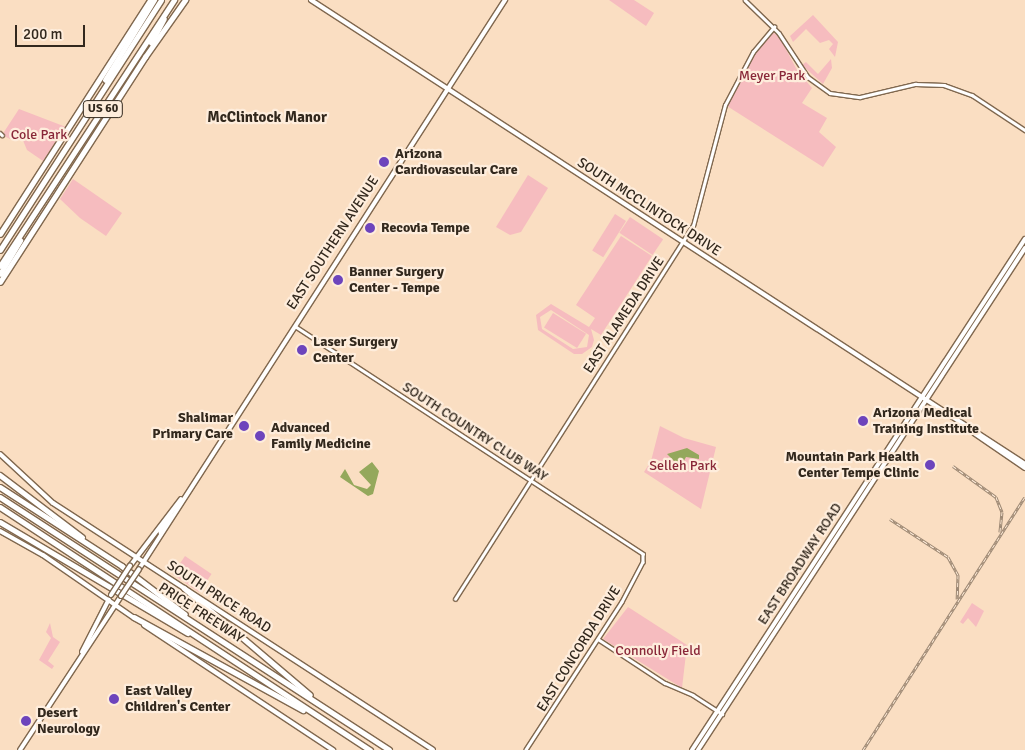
<!DOCTYPE html>
<style>
body{margin:0}
#map{position:relative;width:1025px;height:750px;overflow:hidden;background:#fadec2;font-family:Signika,sans-serif}
div>[style]{position:absolute}
.green>*{inset:0;background:#f6bcbf;transform-origin:0 0}
.water>*{inset:0;background:#94a85c}
.roads{filter:drop-shadow(1px 0 #80684f) drop-shadow(-1px 0 #80684f) drop-shadow(0 1px #80684f) drop-shadow(0 -1px #80684f)}
.minor>*{height:2.5px;margin:-1.25px;padding:0 1.25px;transform-origin:1.25px;border-radius:1.25px;background:#fff}
.major>*{height:4px;margin:-2px;padding:0 2px;transform-origin:2px;border-radius:2px;background:#fff}
.highway>*{height:4.5px;margin:-2.25px;padding:0 2.25px;transform-origin:2.25px;border-radius:2.25px;background:#fff}
.rail>*{height:3px;margin-top:-1.5px;transform-origin:0;background:repeating-linear-gradient(90deg,#feeddc 0 4px,#9b8773 0 8px);box-sizing:border-box;border-block:1px solid #9b8773}
.bridges{filter:drop-shadow(1px 0 #80684f) drop-shadow(-1px 0 #80684f) drop-shadow(0 1px #80684f) drop-shadow(0 -1px #80684f)}
.major-bridge>*{height:4px;margin:-2px;padding:0 2px;transform-origin:2px;border-radius:2px;background:#fff}
.dots>*{width:14px;height:14px;translate:-50% -50%;box-sizing:border-box;border:2px solid #feeddc;border-radius:50%}
span{translate:-50% -50%;white-space:nowrap;text-align:center;line-height:1.15;-webkit-text-stroke:4.5px #feeddc;paint-order:stroke}
.shield-label span{padding:1px 4px;background:#feeddc;border:1px solid;border-radius:4px;-webkit-text-stroke-width:0}
.shield-label{font-size:12px;color:#32281d;font-weight:700}
.park-label{font-size:14px;color:#892738}
.poi-label{font-size:14px;color:#32281d;font-weight:700}
.left{translate:0 -50%;text-align:left}
.right{translate:-100% -50%;text-align:right}
.street-label{font-size:14px;color:#32281d}
.neighbourhood-label{font-size:15px;color:#32281d;font-weight:700}
.scale{position:absolute;left:15px;top:25px;width:70px;height:22px;box-sizing:border-box;border:2px solid #32281d;border-top:0;padding-left:6px;font-size:15px;line-height:18px;white-space:nowrap;color:#32281d;-webkit-text-stroke:4px #feeddc;paint-order:stroke}
</style>
<div id="map">
<div class="green">
<i style="clip-path:polygon(609px 0,634px 0,654px 13px,646px 26px)"></i>
<i style="clip-path:polygon(813px 15px,838px 42px,835px 57px,829px 49px,833px 44px,829px 40px,820px 43px,806px 29px,793px 42px,790px 36px)"></i>
<i style="clip-path:polygon(772px 32px,779px 36px,797px 70px,812px 88px,802px 103px,827px 118px,819px 132px,836px 147px,823px 167px,727px 106px,755px 53px)"></i>
<i style="clip-path:polygon(831px 59px,832px 68px,823px 84px,802px 65px,806px 62px,818px 74px)"></i>
<i style="clip-path:polygon(19px 109px,66px 127px,43px 161px,27px 150px,22px 138px,16px 137px,12px 140px,2px 135px)"></i>
<i style="clip-path:polygon(528px 175px,548px 188px,521px 232px,510px 235px,496px 227px)"></i>
<i style="clip-path:polygon(73px 179px,122px 213px,106px 236px,80px 218px,60px 199px)"></i>
<i style="left:615px;top:214px;width:13px;height:43px;rotate:32deg"></i>
<i style="left:630px;top:217px;width:40px;height:19px;rotate:34deg"></i>
<i style="clip-path:polygon(evenodd,621px 236px,652px 256px,601px 335px,591px 329px,594px 340px,592px 347px,582px 354px,574px 354px,538px 330px,536px 315px,551px 304px,589px 327px,595px 318px,576px 305px,621px 236px,551px 310px,589px 335px,587px 347px,573px 349px,542px 329px,540px 317px,551px 310px)"></i>
<i style="left:553px;top:313px;width:39px;height:17px;rotate:32deg"></i>
<i style="clip-path:polygon(660px 426px,684px 438px,716px 447px,701px 509px,644px 472px,651px 461px)"></i>
<i style="left:185px;top:556px;width:32px;height:22px;rotate:34deg"></i>
<i style="clip-path:polygon(972px 603px,984px 611px,976px 627px,968px 618px,963px 624px,960px 622px)"></i>
<i style="clip-path:polygon(628px 607px,687px 645px,682px 688px,603px 639px)"></i>
<i style="clip-path:polygon(50px 623px,53px 637px,60px 642px,48px 661px,54px 666px,52px 669px,39px 660px,51px 638px,46px 632px)"></i>
</div>
<div class="water">
<i style="clip-path:polygon(687px 448px,699px 455px,699px 459px,686px 457px,679px 470px,672px 471px,675px 462px,667px 454px)"></i>
<i style="clip-path:polygon(372px 462px,379px 471px,373px 494px,368px 496px,340px 477px,345px 469px,354px 485px,367px 489px,371px 485px,359px 472px)"></i>
</div>
<div class="roads">
<div class="minor">
<i style="left:745px;top:0;width:47px;rotate:44.1deg"></i>
<i style="left:779px;top:33px;width:53px;rotate:56.6deg"></i>
<i style="left:808px;top:77px;width:27px;rotate:36deg"></i>
<i style="left:830px;top:93px;width:30px;rotate:8deg"></i>
<i style="left:860px;top:97px;width:57px;rotate:-13.3deg"></i>
<i style="left:915px;top:84px;width:29px;rotate:2deg"></i>
<i style="left:944px;top:85px;width:30px;rotate:20deg"></i>
<i style="left:972px;top:95px;width:64px;rotate:33.4deg"></i>
<i style="left:0;top:133px;width:3px;rotate:45deg"></i>
<i style="left:295px;top:326px;width:416px;rotate:33.2deg"></i>
<i style="left:643px;top:554px;width:8px;rotate:90deg"></i>
<i style="left:643px;top:562px;width:45px;rotate:117.7deg"></i>
<i style="left:622px;top:602px;width:176px;rotate:123deg"></i>
<i style="left:455px;top:599px;width:442px;rotate:-57.5deg"></i>
<i style="left:693px;top:226px;width:125px;rotate:-75.2deg"></i>
<i style="left:725px;top:105px;width:60px;rotate:-62.2deg"></i>
<i style="left:753px;top:52px;width:33px;rotate:-50deg"></i>
<i style="left:598px;top:639px;width:80px;rotate:33.3deg"></i>
<i style="left:665px;top:683px;width:30px;rotate:23deg"></i>
<i style="left:693px;top:695px;width:35px;rotate:33deg"></i>
</div>
<div class="major">
<i style="left:311px;top:0;width:852px;rotate:33.02deg"></i>
<i style="left:974px;top:433px;width:62px;rotate:34.5deg"></i>
<i style="left:0;top:454px;width:72px;rotate:42.8deg"></i>
<i style="left:53px;top:503px;width:453px;rotate:33deg"></i>
<i style="left:0;top:531px;width:49px;rotate:29.2deg"></i>
<i style="left:43px;top:555px;width:111px;rotate:34.7deg"></i>
<i style="left:161px;top:534px;width:4px;rotate:-104deg"></i>
<i style="left:160px;top:530px;width:19px;rotate:-55deg"></i>
<i style="left:130px;top:566px;width:84px;rotate:-52.7deg"></i>
<i style="left:139px;top:569px;width:677px;rotate:-57.25deg"></i>
<i style="left:144px;top:625px;width:227px;rotate:33.5deg"></i>
<i style="left:82px;top:652px;width:59px;rotate:-63deg"></i>
<i style="left:20px;top:750px;width:184px;rotate:-56.7deg"></i>
<i style="left:692px;top:750px;width:610px;rotate:-56.91deg"></i>
<i style="left:698px;top:750px;width:599px;rotate:-56.92deg"></i>
</div>
<div class="highway">
<i style="left:151px;top:43px;width:27px;rotate:-62deg"></i>
<i style="left:105px;top:80px;width:94px;rotate:-58.5deg"></i>
<i style="left:0;top:234px;width:278px;rotate:-57.3deg"></i>
<i style="left:0;top:250px;width:297px;rotate:-57.2deg"></i>
<i style="left:0;top:266px;width:318px;rotate:-56.8deg"></i>
<i style="left:0;top:274px;width:39px;rotate:-59deg"></i>
<i style="left:0;top:282px;width:268px;rotate:-57.2deg"></i>
<i style="left:145px;top:57px;width:70px;rotate:-54.9deg"></i>
<i style="left:0;top:475px;width:103px;rotate:37.1deg"></i>
<i style="left:0;top:487px;width:145px;rotate:32.9deg"></i>
<i style="left:122px;top:566px;width:79px;rotate:37.3deg"></i>
<i style="left:0;top:497px;width:464px;rotate:33deg"></i>
<i style="left:0;top:507px;width:443px;rotate:33.3deg"></i>
<i style="left:0;top:522px;width:218px;rotate:30.6deg"></i>
<i style="left:184px;top:588px;width:165px;rotate:40.3deg"></i>
<i style="left:134px;top:617px;width:193px;rotate:28.8deg"></i>
</div>
</div>
<div class="rail">
<i style="left:953px;top:466px;width:53px;rotate:35.8deg"></i>
<i style="left:996px;top:497px;width:16px;rotate:68deg"></i>
<i style="left:1002px;top:512px;width:20px;rotate:96deg"></i>
<i style="left:890px;top:519px;width:69px;rotate:33.2deg"></i>
<i style="left:948px;top:557px;width:21px;rotate:61deg"></i>
<i style="left:958px;top:575px;width:24px;rotate:92deg"></i>
<i style="left:863px;top:750px;width:300px;rotate:-57.4deg"></i>
</div>
<div class="bridges">
<div class="major-bridge">
<i style="left:111px;top:595px;width:35px;rotate:-57deg"></i>
<i style="left:121px;top:596px;width:32px;rotate:-56deg"></i>
</div>
</div>
<div class="dots">
<i style="left:384px;top:162px;background:#6d44bc"></i>
<i style="left:370px;top:228px;background:#6d44bc"></i>
<i style="left:338px;top:280px;background:#6d44bc"></i>
<i style="left:302px;top:350px;background:#6d44bc"></i>
<i style="left:863px;top:421px;background:#6d44bc"></i>
<i style="left:244px;top:426px;background:#6d44bc"></i>
<i style="left:260px;top:436px;background:#6d44bc"></i>
<i style="left:930px;top:465px;background:#6d44bc"></i>
<i style="left:114px;top:699px;background:#6d44bc"></i>
<i style="left:26px;top:721px;background:#6d44bc"></i>
</div>
<div class="shield-label">
<span style="left:103px;top:109px">US 60</span>
</div>
<div class="park-label">
<span style="left:772px;top:76px">Meyer Park</span>
<span style="left:39px;top:135px">Cole Park</span>
<span style="left:683px;top:466px">Selleh Park</span>
<span style="left:658px;top:651px">Connolly Field</span>
</div>
<div class="poi-label">
<span class="left" style="left:395px;top:162px">Arizona<br>Cardiovascular Care</span>
<span class="left" style="left:381px;top:228px">Recovia Tempe</span>
<span class="left" style="left:349px;top:280px">Banner Surgery<br>Center - Tempe</span>
<span class="left" style="left:313px;top:350px">Laser Surgery<br>Center</span>
<span class="left" style="left:873px;top:421px">Arizona Medical<br>Training Institute</span>
<span class="right" style="left:233px;top:426px">Shalimar<br>Primary Care</span>
<span class="left" style="left:271px;top:436px">Advanced<br>Family Medicine</span>
<span class="right" style="left:919px;top:465px">Mountain Park Health<br>Center Tempe Clinic</span>
<span class="left" style="left:125px;top:699px">East Valley<br>Children's Center</span>
<span class="left" style="left:37px;top:721px">Desert<br>Neurology</span>
</div>
<div class="street-label">
<span style="left:649px;top:207px;rotate:33deg">SOUTH MCCLINTOCK DRIVE</span>
<span style="left:333px;top:243px;rotate:-57deg">EAST SOUTHERN AVENUE</span>
<span style="left:624px;top:315px;rotate:-57deg">EAST ALAMEDA DRIVE</span>
<span style="left:475px;top:432px;rotate:33deg">SOUTH COUNTRY CLUB WAY</span>
<span style="left:800px;top:564px;rotate:-57deg">EAST BROADWAY ROAD</span>
<span style="left:219px;top:597px;rotate:33deg">SOUTH PRICE ROAD</span>
<span style="left:201px;top:613px;rotate:33deg">PRICE FREEWAY</span>
<span style="left:579px;top:649px;rotate:-58deg">EAST CONCORDA DRIVE</span>
</div>
<div class="neighbourhood-label">
<span style="left:267px;top:118px">McClintock Manor</span>
</div>
<div class="scale">200 m</div>
</div>
